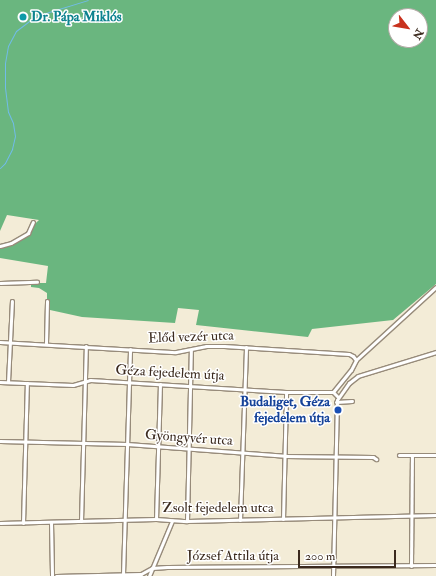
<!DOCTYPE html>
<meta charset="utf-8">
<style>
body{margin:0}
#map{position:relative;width:436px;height:576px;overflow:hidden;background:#f3ecd7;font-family:"IM FELL Double Pica",serif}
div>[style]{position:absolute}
.forest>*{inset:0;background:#6ab67f}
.stream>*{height:1px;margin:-0.5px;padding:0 0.5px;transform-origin:0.5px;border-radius:0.5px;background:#71bcea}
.roads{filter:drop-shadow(1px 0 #978b7a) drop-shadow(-1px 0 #978b7a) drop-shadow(0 1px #978b7a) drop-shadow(0 -1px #978b7a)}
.street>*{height:3px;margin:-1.5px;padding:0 1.5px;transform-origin:1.5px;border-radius:1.5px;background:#fff}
.dots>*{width:11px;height:11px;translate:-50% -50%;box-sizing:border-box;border:2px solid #fff;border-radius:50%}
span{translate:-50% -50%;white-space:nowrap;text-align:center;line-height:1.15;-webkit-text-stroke:3px #fff;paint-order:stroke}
.culture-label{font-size:14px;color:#0d838f;font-weight:700}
.left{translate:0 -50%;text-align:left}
.street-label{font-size:14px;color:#3b2a1e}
.transit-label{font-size:14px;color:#164399;font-weight:700}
.right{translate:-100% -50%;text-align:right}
.north{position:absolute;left:388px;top:8px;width:40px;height:40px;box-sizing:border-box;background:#fff;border:1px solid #b1aaa5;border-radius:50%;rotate:121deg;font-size:11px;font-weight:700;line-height:16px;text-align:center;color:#3b2a1e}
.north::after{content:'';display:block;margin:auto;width:14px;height:18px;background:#c8321e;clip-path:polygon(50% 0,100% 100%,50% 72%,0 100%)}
.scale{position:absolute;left:298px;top:550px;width:98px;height:18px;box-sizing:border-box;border:2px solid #3b2a1e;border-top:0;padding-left:5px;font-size:12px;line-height:14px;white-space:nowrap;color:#3b2a1e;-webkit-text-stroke:3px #fff;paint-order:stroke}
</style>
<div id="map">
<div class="forest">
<i style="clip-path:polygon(evenodd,0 0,436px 0,436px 284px,393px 320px,312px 329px,308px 337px,196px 325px,199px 310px,178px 308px,175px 323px,82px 317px,50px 310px,49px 300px,47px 299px,47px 293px,39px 288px,31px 287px,31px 283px,46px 283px,48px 266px,0 258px,0 247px,20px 238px,39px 220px,7px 215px,0 231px,0 0,396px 16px,420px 16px,420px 40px,396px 40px,396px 16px)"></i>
</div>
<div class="stream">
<i style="left:0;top:168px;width:7px;rotate:-45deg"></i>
<i style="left:5px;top:163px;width:16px;rotate:-63deg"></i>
<i style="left:12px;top:149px;width:13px;rotate:-77deg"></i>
<i style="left:15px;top:136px;width:13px;rotate:-99deg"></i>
<i style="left:13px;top:123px;width:12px;rotate:-114deg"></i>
<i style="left:8px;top:112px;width:24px;rotate:-97deg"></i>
<i style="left:5px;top:88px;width:25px;rotate:-90deg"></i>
<i style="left:5px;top:63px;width:17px;rotate:-80deg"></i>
<i style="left:8px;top:46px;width:17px;rotate:-62deg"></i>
<i style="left:16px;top:31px;width:25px;rotate:-37deg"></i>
<i style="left:36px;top:16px;width:54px;rotate:-17.1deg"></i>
</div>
<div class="roads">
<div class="street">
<i style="left:0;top:246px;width:11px;rotate:-15deg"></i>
<i style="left:11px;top:243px;width:20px;rotate:-30deg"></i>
<i style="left:28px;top:233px;width:12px;rotate:-66deg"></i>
<i style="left:0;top:283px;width:37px;rotate:-2deg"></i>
<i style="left:0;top:342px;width:176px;rotate:3.3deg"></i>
<i style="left:176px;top:352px;width:31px;rotate:-11deg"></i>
<i style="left:206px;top:346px;width:18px"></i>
<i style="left:224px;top:346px;width:125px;rotate:3.7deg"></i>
<i style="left:349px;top:354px;width:4px;rotate:27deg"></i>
<i style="left:353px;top:356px;width:5px;rotate:53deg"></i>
<i style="left:46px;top:343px;width:42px;rotate:-88.6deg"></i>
<i style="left:0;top:382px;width:73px;rotate:2.4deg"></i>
<i style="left:73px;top:385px;width:18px;rotate:-16deg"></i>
<i style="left:90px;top:380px;width:196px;rotate:3.5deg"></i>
<i style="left:286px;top:392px;width:47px"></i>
<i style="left:333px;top:392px;width:7px;rotate:45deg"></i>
<i style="left:8px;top:382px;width:81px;rotate:-87.2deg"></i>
<i style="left:333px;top:392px;width:28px;rotate:-51deg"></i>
<i style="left:351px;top:370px;width:11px;rotate:-63deg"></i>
<i style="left:356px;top:360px;width:108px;rotate:-42.4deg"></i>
<i style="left:336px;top:402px;width:16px;rotate:-4deg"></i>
<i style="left:0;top:441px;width:127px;rotate:1.4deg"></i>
<i style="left:127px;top:444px;width:158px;rotate:4.3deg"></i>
<i style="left:285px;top:456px;width:88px;rotate:0.7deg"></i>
<i style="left:373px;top:457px;width:4px;rotate:34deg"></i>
<i style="left:399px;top:455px;width:37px"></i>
<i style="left:156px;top:519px;width:135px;rotate:-88.3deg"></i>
<i style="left:283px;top:519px;width:127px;rotate:-88.6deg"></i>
<i style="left:240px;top:520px;width:173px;rotate:-88deg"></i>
<i style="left:81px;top:521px;width:175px;rotate:-88.4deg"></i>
<i style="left:187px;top:521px;width:171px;rotate:-88.7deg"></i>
<i style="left:51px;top:522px;width:54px;rotate:88.9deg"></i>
<i style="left:0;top:523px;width:156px;rotate:-1.5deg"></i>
<i style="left:156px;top:519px;width:31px;rotate:4deg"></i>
<i style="left:187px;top:521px;width:249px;rotate:-1.4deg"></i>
<i style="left:23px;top:523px;width:140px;rotate:-88.4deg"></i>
<i style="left:411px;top:566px;width:110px;rotate:-89.5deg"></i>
<i style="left:123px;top:574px;width:225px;rotate:-88.2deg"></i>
<i style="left:56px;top:576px;width:85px;rotate:-1.3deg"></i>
<i style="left:141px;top:574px;width:13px;rotate:-29deg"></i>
<i style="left:152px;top:568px;width:15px;rotate:-4deg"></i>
<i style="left:167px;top:567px;width:269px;rotate:-0.4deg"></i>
<i style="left:149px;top:576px;width:60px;rotate:-67.3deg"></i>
<i style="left:333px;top:576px;width:176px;rotate:-88.7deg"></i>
<i style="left:337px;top:400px;width:21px;rotate:-55deg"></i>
<i style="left:349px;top:383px;width:11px;rotate:-38deg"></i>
<i style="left:358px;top:376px;width:82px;rotate:-17.1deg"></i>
</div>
</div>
<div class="dots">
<i style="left:23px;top:17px;background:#0f9aa8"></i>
<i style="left:338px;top:410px;background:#1a4fb4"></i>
</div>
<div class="culture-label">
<span class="left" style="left:31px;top:17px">Dr. Pápa Miklós</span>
</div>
<div class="street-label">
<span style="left:191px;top:337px;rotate:-2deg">Előd vezér utca</span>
<span style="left:170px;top:373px;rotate:3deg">Géza fejedelem útja</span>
<span style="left:189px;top:438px;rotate:4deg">Gyöngyvér utca</span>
<span style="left:218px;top:508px">Zsolt fejedelem utca</span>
<span style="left:233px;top:556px">József Attila útja</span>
</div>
<div class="transit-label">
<span class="right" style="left:330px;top:410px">Budaliget, Géza<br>fejedelem útja</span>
</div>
<div class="north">N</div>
<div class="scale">200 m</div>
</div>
